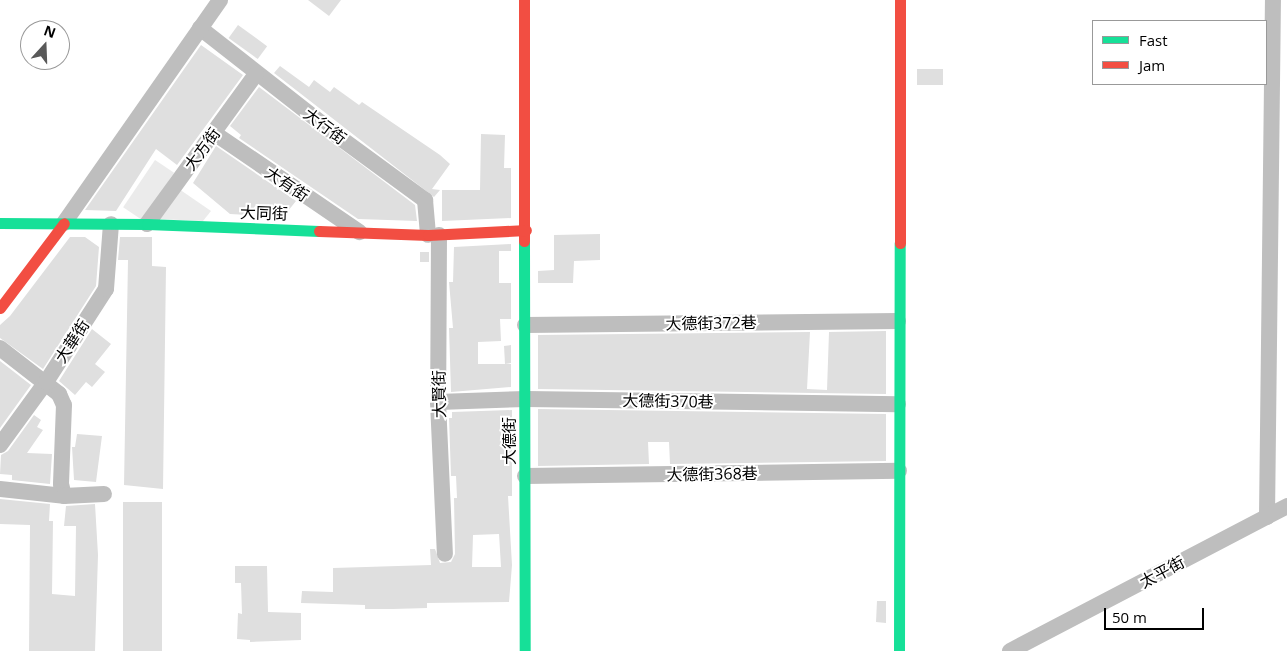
<!DOCTYPE html>
<meta charset="utf-8">
<style>
body{margin:0}
#map{position:relative;width:1287px;height:651px;overflow:hidden;background:#fff;font-family:"Open Sans","Noto Sans TC",sans-serif}
div>[style]{position:absolute}
.green>*{inset:0;background:#ebebeb;transform-origin:0 0}
.building>*{inset:0;background:#dfdfdf;transform-origin:0 0}
.street>*{height:16px;margin:-8px;padding:0 8px;transform-origin:8px;border-radius:8px;background:#bebebe}
.fast>*{height:11px;margin:-5.5px;padding:0 5.5px;transform-origin:5.5px;border-radius:5.5px;background:#16e098}
.jam>*{height:11px;margin:-5.5px;padding:0 5.5px;transform-origin:5.5px;border-radius:5.5px;background:#f24e42}
span{translate:-50% -50%;white-space:nowrap;text-align:center;line-height:1.15;-webkit-text-stroke:4px #fff;paint-order:stroke}
.street-label{font-size:16px;color:#000}
.legend{position:absolute;left:1092px;top:20px;width:175px;height:65px;box-sizing:border-box;background:#fff;border:1px solid #999;margin:0;padding:6px 9px;list-style:none;font-size:15px;color:#000}
.legend li{display:flex;align-items:center;gap:10px;height:25px}
.legend b{width:25px;border:1px solid #999}
.north{position:absolute;left:20px;top:20px;width:50px;height:50px;box-sizing:border-box;background:#fff;border:1px solid #999;border-radius:50%;rotate:20deg;font-size:14px;font-weight:700;line-height:20px;text-align:center;color:#000}
.north::after{content:'';display:block;margin:auto;width:18px;height:22px;background:#595959;clip-path:polygon(50% 0,100% 100%,50% 72%,0 100%)}
.scale{position:absolute;left:1104px;top:608px;width:100px;height:22px;box-sizing:border-box;border:2px solid #000;border-top:0;padding-left:6px;font-size:15px;line-height:18px;white-space:nowrap;color:#000;-webkit-text-stroke:4px #fff;paint-order:stroke}
</style>
<div id="map">
<div class="green">
<i style="left:155px;top:160px;width:23px;height:57px;rotate:34deg"></i>
<i style="clip-path:polygon(179px 189px,211px 211px,203px 221px,158px 219px)"></i>
</div>
<div class="building">
<i style="clip-path:polygon(308px 0,341px 0,329px 16px)"></i>
<i style="left:238px;top:25px;width:36px;height:16px;rotate:36deg"></i>
<i style="clip-path:polygon(201px 45px,243px 75px,177px 165px,156px 149px,116px 211px,85px 210px)"></i>
<i style="clip-path:polygon(280px 66px,309px 87px,314px 80px,330px 92px,334px 87px,359px 105px,362px 102px,440px 155px,450px 164px,432px 189px,440px 190px,434px 197px,274px 73px)"></i>
<i style="left:917px;top:69px;width:26px;height:16px"></i>
<i style="clip-path:polygon(259px 87px,415px 205px,417px 221px,358px 219px,239px 138px,241px 135px,230px 126px)"></i>
<i style="clip-path:polygon(481px 134px,505px 135px,504px 168px,511px 168px,511px 218px,442px 221px,442px 190px,480px 190px)"></i>
<i style="clip-path:polygon(216px 146px,296px 201px,284px 216px,270px 216px,256px 205px,248px 215px,230px 214px,193px 183px)"></i>
<i style="clip-path:polygon(600px 234px,600px 260px,574px 261px,573px 283px,538px 283px,538px 271px,554px 270px,554px 235px)"></i>
<i style="clip-path:polygon(70px 237px,85px 237px,99px 247px,96px 286px,43px 369px,0 338px,0 325px,10px 316px)"></i>
<i style="clip-path:polygon(120px 237px,152px 237px,152px 266px,166px 267px,163px 489px,124px 485px,128px 260px,118px 260px)"></i>
<i style="clip-path:polygon(511px 244px,511px 251px,499px 251px,499px 283px,511px 283px,511px 319px,500px 319px,501px 341px,478px 342px,478px 364px,511px 364px,511px 387px,451px 392px,449px 328px,453px 328px,449px 282px,453px 282px,454px 247px)"></i>
<i style="left:420px;top:252px;width:9px;height:10px"></i>
<i style="clip-path:polygon(92px 329px,111px 344px,95px 364px,105px 372px,92px 387px,86px 382px,75px 395px,59px 381px)"></i>
<i style="clip-path:polygon(886px 331px,886px 394px,538px 389px,538px 335px,810px 332px,807px 389px,827px 390px,829px 332px)"></i>
<i style="clip-path:polygon(511px 345px,511px 363px,505px 364px,504px 346px)"></i>
<i style="clip-path:polygon(0 361px,31px 385px,0 428px)"></i>
<i style="clip-path:polygon(538px 409px,886px 414px,886px 461px,670px 464px,669px 442px,648px 442px,649px 464px,538px 466px)"></i>
<i style="clip-path:polygon(evenodd,512px 410px,512px 496px,508px 496px,512px 565px,509px 602px,427px 603px,427px 608px,393px 609px,365px 609px,365px 605px,301px 603px,302px 591px,333px 592px,333px 568px,431px 565px,430px 549px,435px 549px,440px 563px,451px 562px,455px 554px,454px 498px,457px 498px,456px 476px,451px 476px,449px 418px,452px 418px,452px 412px,512px 410px,499px 534px,501px 567px,472px 567px,473px 535px,499px 534px)"></i>
<i style="clip-path:polygon(34px 415px,41px 420px,37px 427px,43px 430px,27px 453px,52px 454px,50px 484px,12px 480px,12px 475px,0 474px,1px 455px,8px 451px)"></i>
<i style="clip-path:polygon(77px 434px,102px 436px,96px 482px,74px 480px,72px 447px,75px 447px)"></i>
<i style="clip-path:polygon(0 499px,50px 504px,49px 521px,53px 521px,52px 594px,75px 596px,76px 526px,64px 526px,66px 506px,95px 504px,98px 555px,95px 651px,29px 651px,30px 525px,0 524px)"></i>
<i style="left:123px;top:502px;width:39px;height:149px"></i>
<i style="clip-path:polygon(235px 566px,267px 566px,268px 612px,301px 613px,301px 640px,250px 642px,250px 640px,237px 639px,238px 613px,242px 614px,241px 583px,235px 583px)"></i>
<i style="clip-path:polygon(877px 601px,886px 601px,886px 623px,876px 622px)"></i>
</div>
<div class="street">
<i style="left:200px;top:28px;width:182px;rotate:38.1deg"></i>
<i style="left:343px;top:140px;width:102px;rotate:36.2deg"></i>
<i style="left:425px;top:200px;width:35px;rotate:85deg"></i>
<i style="left:214px;top:133px;width:176px;rotate:34.3deg"></i>
<i style="left:64px;top:223px;width:272px;rotate:-55deg"></i>
<i style="left:147px;top:224px;width:185px;rotate:-54deg"></i>
<i style="left:439px;top:235px;width:167px;rotate:90.3deg"></i>
<i style="left:438px;top:402px;width:152px;rotate:87.4deg"></i>
<i style="left:525px;top:325px;width:373px;rotate:-0.6deg"></i>
<i style="left:0;top:348px;width:75px;rotate:37.9deg"></i>
<i style="left:59px;top:394px;width:12px;rotate:66deg"></i>
<i style="left:64px;top:405px;width:79px;rotate:92.2deg"></i>
<i style="left:61px;top:484px;width:12px;rotate:76deg"></i>
<i style="left:438px;top:402px;width:88px;rotate:-2deg"></i>
<i style="left:526px;top:399px;width:372px;rotate:0.8deg"></i>
<i style="left:0;top:445px;width:78px;rotate:-53.9deg"></i>
<i style="left:46px;top:382px;width:111px;rotate:-57.2deg"></i>
<i style="left:106px;top:289px;width:65px;rotate:-85.6deg"></i>
<i style="left:525px;top:476px;width:374px;rotate:-0.8deg"></i>
<i style="left:0;top:489px;width:64px;rotate:6.2deg"></i>
<i style="left:64px;top:496px;width:40px;rotate:-2.9deg"></i>
<i style="left:1267px;top:517px;width:517px;rotate:-89.34deg"></i>
<i style="left:1010px;top:651px;width:313px;rotate:-27.6deg"></i>
</div>
<div class="fast">
<i style="left:0;top:223px;width:147px;rotate:0.4deg"></i>
<i style="left:147px;top:224px;width:172px;rotate:2.3deg"></i>
<i style="left:524px;top:241px;width:410px;rotate:89.9deg"></i>
<i style="left:899px;top:651px;width:408px;rotate:-89.9deg"></i>
</div>
<div class="jam">
<i style="left:524px;top:0;width:241px;rotate:90deg"></i>
<i style="left:319px;top:231px;width:109px;rotate:2.1deg"></i>
<i style="left:428px;top:235px;width:98px;rotate:-2.9deg"></i>
<i style="left:900px;top:243px;width:243px;rotate:-90deg"></i>
<i style="left:0;top:308px;width:106px;rotate:-53deg"></i>
</div>
<div class="street-label">
<span style="left:325px;top:126px;rotate:37deg">大行街</span>
<span style="left:202px;top:149px;rotate:-54deg">大方街</span>
<span style="left:287px;top:184px;rotate:34deg">大有街</span>
<span style="left:264px;top:213px;rotate:2deg">大同街</span>
<span style="left:711px;top:323px;rotate:-1deg">大德街372巷</span>
<span style="left:72px;top:341px;rotate:-57deg">大華街</span>
<span style="left:439px;top:394px;rotate:-91deg">大賢街</span>
<span style="left:668px;top:401px;rotate:1deg">大德街370巷</span>
<span style="left:509px;top:441px;rotate:-90deg">大德街</span>
<span style="left:712px;top:474px;rotate:-1deg">大德街368巷</span>
<span style="left:1162px;top:572px;rotate:-28deg">太平街</span>
</div>
<ul class="legend">
<li><b style="height:6px;background:#16e098"></b>Fast</li>
<li><b style="height:6px;background:#f24e42"></b>Jam</li>
</ul>
<div class="north">N</div>
<div class="scale">50 m</div>
</div>
